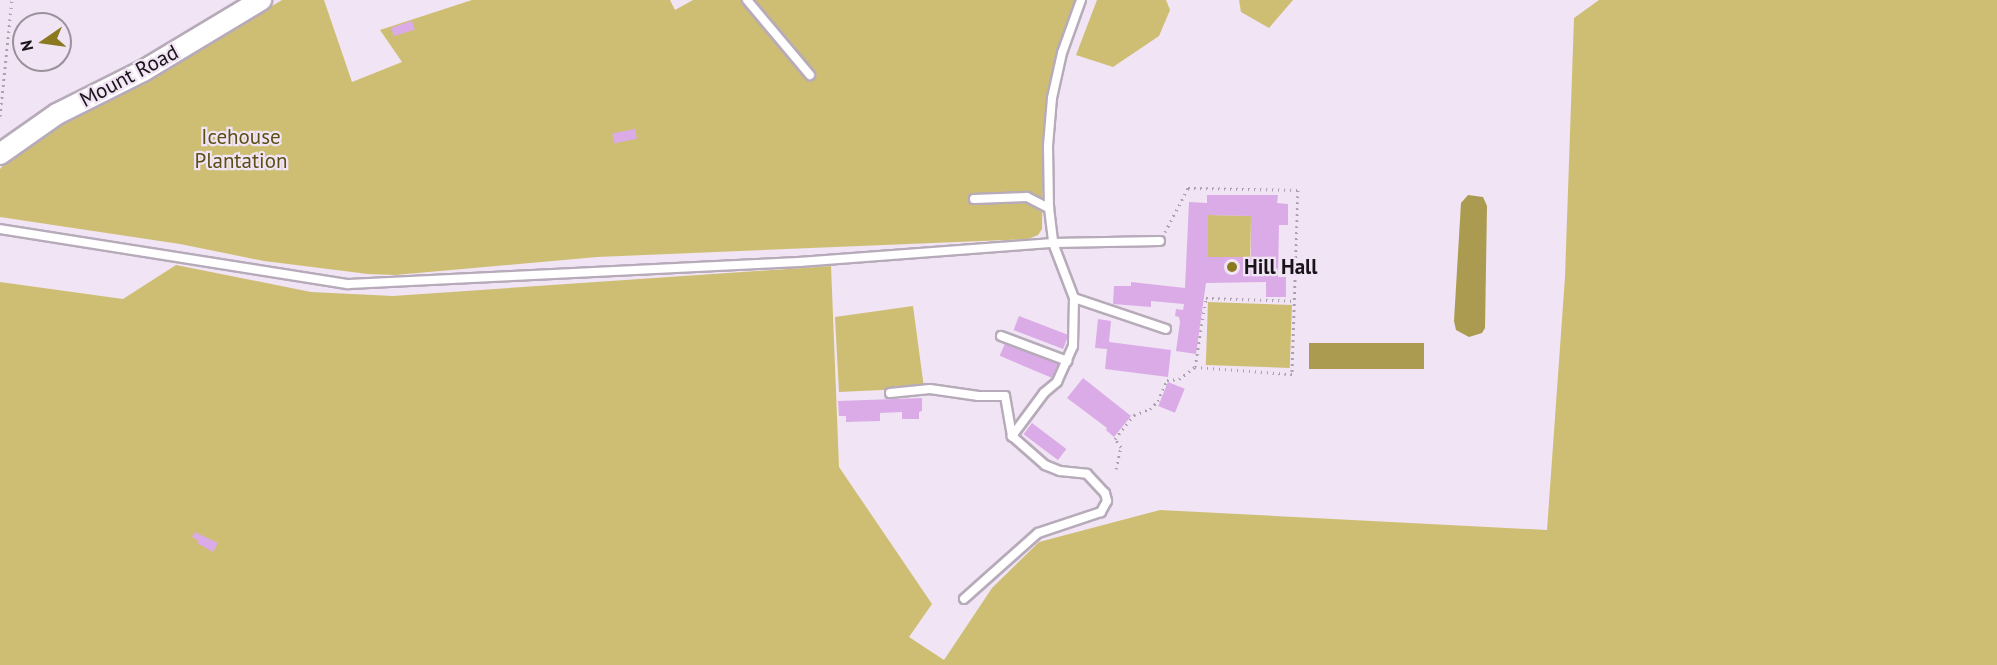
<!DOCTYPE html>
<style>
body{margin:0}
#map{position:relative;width:1997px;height:665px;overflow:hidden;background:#f1e4f4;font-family:"PT Sans",sans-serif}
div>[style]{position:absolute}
.green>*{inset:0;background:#cebe73;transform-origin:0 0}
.water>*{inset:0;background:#ab9b50;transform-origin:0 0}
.building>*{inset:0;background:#dbabe7;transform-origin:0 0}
.path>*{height:3px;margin-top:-1.5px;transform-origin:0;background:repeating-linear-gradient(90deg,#aca2ae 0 1.5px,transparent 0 6px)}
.roads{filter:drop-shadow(2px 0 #b7abba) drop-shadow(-2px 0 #b7abba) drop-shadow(0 2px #b7abba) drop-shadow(0 -2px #b7abba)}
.service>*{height:8px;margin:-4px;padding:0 4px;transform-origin:4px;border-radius:4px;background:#fff}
.tertiary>*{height:20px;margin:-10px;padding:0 10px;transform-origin:10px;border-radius:10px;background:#fff}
.dots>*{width:16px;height:16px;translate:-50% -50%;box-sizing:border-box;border:3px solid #f1e4f4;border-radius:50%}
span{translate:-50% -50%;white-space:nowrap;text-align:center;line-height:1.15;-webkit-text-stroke:4.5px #f1e4f4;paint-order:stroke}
.street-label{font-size:21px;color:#181419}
.park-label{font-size:21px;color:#5b4f16}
.poi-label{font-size:21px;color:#181419;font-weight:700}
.left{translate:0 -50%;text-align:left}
.north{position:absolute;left:12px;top:12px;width:60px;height:60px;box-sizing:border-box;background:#f1e4f4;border:2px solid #9a919c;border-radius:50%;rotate:257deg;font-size:16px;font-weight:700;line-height:24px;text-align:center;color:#181419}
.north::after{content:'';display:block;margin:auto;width:21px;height:27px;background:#8a791e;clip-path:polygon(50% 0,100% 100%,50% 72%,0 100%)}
</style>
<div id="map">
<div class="green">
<i style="clip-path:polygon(282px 0,324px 0,352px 82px,402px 62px,380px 30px,472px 0,670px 0,675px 10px,693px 0,1076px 0,1059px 52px,1048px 98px,1043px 146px,1042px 229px,1038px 235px,1028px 239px,597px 257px,395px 275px,368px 274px,264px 261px,180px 244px,0 217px,0 169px,10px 157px,61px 122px,149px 80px)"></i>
<i style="clip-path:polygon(1097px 0,1166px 0,1170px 10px,1159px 36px,1113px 67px,1076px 55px)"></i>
<i style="clip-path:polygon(1239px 0,1293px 0,1269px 28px,1241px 12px)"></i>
<i style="clip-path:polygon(1599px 0,1997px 0,1997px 665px,0 665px,0 282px,123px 299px,176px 265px,311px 292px,393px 296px,831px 266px,839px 467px,932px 604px,909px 637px,944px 660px,992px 588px,1039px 542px,1160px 510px,1547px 530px,1565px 277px,1574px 18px)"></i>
<i style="left:1208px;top:215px;width:43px;height:42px;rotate:1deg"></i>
<i style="left:1208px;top:302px;width:84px;height:63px;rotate:2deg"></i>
<i style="clip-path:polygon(913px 306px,924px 388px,839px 392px,835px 317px)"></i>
</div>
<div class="water">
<i style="clip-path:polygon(1468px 195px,1483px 197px,1487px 206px,1485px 328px,1482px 333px,1469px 337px,1456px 330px,1454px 321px,1461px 203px)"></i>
<i style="left:1309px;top:343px;width:115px;height:26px"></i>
</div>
<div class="building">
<i style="left:412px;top:21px;width:9px;height:22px;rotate:72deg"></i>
<i style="left:635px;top:129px;width:10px;height:23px;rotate:79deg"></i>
<i style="clip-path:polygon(evenodd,1207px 195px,1278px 195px,1277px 203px,1288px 204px,1288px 225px,1279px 225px,1278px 277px,1286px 277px,1286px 297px,1266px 297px,1266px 282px,1206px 283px,1196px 354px,1176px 351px,1180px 322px,1179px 317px,1175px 316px,1176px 309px,1183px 310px,1184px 304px,1151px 301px,1151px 307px,1113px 304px,1114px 286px,1131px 286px,1131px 282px,1185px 288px,1189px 202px,1207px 203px,1207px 195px,1208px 215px,1251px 216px,1251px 257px,1208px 257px,1208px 215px)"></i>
<i style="left:1019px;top:316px;width:53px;height:15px;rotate:21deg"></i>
<i style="clip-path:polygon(1098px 319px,1111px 321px,1109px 342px,1171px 350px,1168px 377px,1105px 369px,1107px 349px,1095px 348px)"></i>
<i style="left:1006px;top:341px;width:57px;height:16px;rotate:23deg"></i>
<i style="clip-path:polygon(1083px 378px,1131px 416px,1114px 437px,1106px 430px,1107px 428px,1067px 398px)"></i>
<i style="left:1168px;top:382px;width:18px;height:26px;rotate:22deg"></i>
<i style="clip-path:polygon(922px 398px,922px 411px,919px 412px,919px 419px,902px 419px,902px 412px,880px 413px,880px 421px,846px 422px,846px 416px,839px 416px,838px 401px)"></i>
<i style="left:1032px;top:423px;width:43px;height:14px;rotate:37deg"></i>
<i style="clip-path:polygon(195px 532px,218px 543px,213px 552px,197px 543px,199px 541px,192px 537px)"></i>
</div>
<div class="path">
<i style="left:0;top:116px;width:117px;rotate:-84.1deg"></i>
<i style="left:1165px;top:232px;width:50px;rotate:-62.4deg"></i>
<i style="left:1188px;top:188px;width:110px;rotate:1deg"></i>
<i style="left:1298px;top:190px;width:184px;rotate:91.9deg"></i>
<i style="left:1292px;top:374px;width:97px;rotate:-175.9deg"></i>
<i style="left:1195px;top:367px;width:70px;rotate:-80.9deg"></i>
<i style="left:1206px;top:298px;width:89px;rotate:1.9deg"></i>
<i style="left:1116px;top:469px;width:23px;rotate:-77deg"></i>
<i style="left:1121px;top:447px;width:10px;rotate:-127deg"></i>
<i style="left:1115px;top:439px;width:31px;rotate:-52deg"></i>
<i style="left:1134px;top:415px;width:17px;rotate:-21deg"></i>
<i style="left:1150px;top:409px;width:11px;rotate:-45deg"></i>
<i style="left:1158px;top:401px;width:23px;rotate:-67deg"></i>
<i style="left:1167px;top:380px;width:12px;rotate:-5deg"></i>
<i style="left:1179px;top:379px;width:20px;rotate:-37deg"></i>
</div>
<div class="roads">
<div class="service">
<i style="left:747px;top:0;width:98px;rotate:50deg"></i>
<i style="left:1081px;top:0;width:56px;rotate:109.7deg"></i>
<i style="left:1062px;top:53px;width:46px;rotate:102.5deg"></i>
<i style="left:1052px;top:98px;width:48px;rotate:94.8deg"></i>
<i style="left:1048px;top:146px;width:62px;rotate:89.1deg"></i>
<i style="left:1049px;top:208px;width:35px;rotate:83deg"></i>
<i style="left:1053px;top:243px;width:107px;rotate:-1.1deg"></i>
<i style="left:974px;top:199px;width:53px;rotate:-2.2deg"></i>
<i style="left:1027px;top:197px;width:25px;rotate:27deg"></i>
<i style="left:0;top:229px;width:352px;rotate:9deg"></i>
<i style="left:348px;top:284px;width:452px;rotate:-2.8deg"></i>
<i style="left:799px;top:262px;width:255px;rotate:-4.3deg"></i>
<i style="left:1053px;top:243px;width:59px;rotate:69.1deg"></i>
<i style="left:1074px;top:298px;width:48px;rotate:91.2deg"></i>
<i style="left:1073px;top:346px;width:39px;rotate:114deg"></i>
<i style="left:1057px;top:382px;width:17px;rotate:140deg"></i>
<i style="left:1044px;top:393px;width:54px;rotate:126.7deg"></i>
<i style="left:1074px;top:298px;width:97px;rotate:18.6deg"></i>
<i style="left:1001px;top:336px;width:71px;rotate:20.7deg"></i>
<i style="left:890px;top:393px;width:40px;rotate:-5.7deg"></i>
<i style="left:930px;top:389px;width:49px;rotate:8.3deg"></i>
<i style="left:978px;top:396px;width:27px"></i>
<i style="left:1005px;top:396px;width:41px;rotate:80.1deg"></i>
<i style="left:1012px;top:436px;width:44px;rotate:41.3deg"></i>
<i style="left:1045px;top:465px;width:16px;rotate:22deg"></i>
<i style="left:1060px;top:471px;width:27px;rotate:6deg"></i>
<i style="left:1087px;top:474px;width:26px;rotate:47deg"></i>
<i style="left:1105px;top:493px;width:8px;rotate:76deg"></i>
<i style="left:1107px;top:501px;width:13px;rotate:119deg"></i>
<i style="left:1101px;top:512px;width:66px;rotate:161.6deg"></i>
<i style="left:1038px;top:533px;width:99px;rotate:138.3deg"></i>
</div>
<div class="tertiary">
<i style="left:0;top:154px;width:70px;rotate:-35.1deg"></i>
<i style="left:57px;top:114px;width:96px;rotate:-26.6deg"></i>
<i style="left:143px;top:71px;width:138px;rotate:-31deg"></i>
</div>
</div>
<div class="dots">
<i style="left:1232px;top:267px;background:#8a791e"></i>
</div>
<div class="street-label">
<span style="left:129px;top:76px;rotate:-28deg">Mount Road</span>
</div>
<div class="park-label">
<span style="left:241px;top:149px">Icehouse<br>Plantation</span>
</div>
<div class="poi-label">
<span class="left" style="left:1244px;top:267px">Hill Hall</span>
</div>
<div class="north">N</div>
</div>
